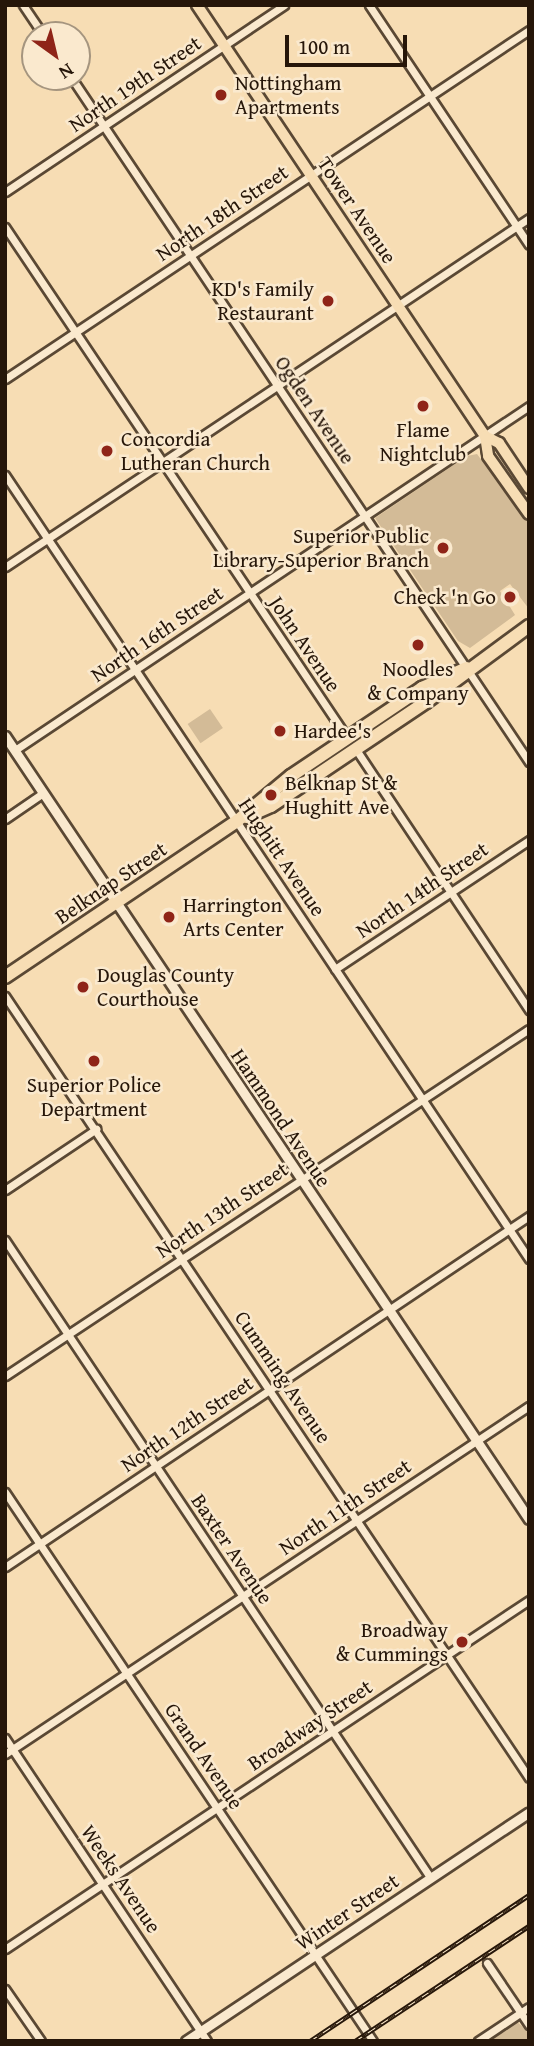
<!DOCTYPE html>
<style>
body{margin:0}
#map{position:relative;width:534px;height:2046px;overflow:hidden;background:#f7ddb4;font-family:"Gentium Book Plus",serif}
div>[style]{position:absolute}
.green>*{inset:0;background:#d3bb97;transform-origin:0 0}
.roads{filter:drop-shadow(2px 0 #5a4834) drop-shadow(-2px 0 #5a4834) drop-shadow(0 2px #5a4834) drop-shadow(0 -2px #5a4834)}
.minor>*{height:7px;margin:-3.5px;padding:0 3.5px;transform-origin:3.5px;border-radius:3.5px;background:#fae9ce}
.tertiary>*{height:9px;margin:-4.5px;padding:0 4.5px;transform-origin:4.5px;border-radius:4.5px;background:#fae9ce}
.primary>*{height:10px;margin:-5px;padding:0 5px;transform-origin:5px;border-radius:5px;background:#f7ddb4}
.trunk>*{height:12px;margin:-6px;padding:0 6px;transform-origin:6px;border-radius:6px;background:#f7ddb4}
.rail>*{height:5px;margin-top:-2.5px;transform-origin:0;background:repeating-linear-gradient(90deg,#fae9ce 0 8px,#261609 0 16px);box-sizing:border-box;border-block:2px solid #261609}
.dots>*{width:19px;height:19px;translate:-50% -50%;box-sizing:border-box;border:4px solid #fae9ce;border-radius:50%}
span{translate:-50% -50%;white-space:nowrap;text-align:center;line-height:1.15;-webkit-text-stroke:5px #fae9ce;paint-order:stroke}
.poi-label{font-size:21px;color:#261609}
.left{translate:0 -50%;text-align:left}
.right{translate:-100% -50%;text-align:right}
.street-label{font-size:21px;color:#261609}
.frame{position:absolute;inset:0;border:7px solid #261609;pointer-events:none}
.north{position:absolute;left:21px;top:21px;width:70px;height:70px;box-sizing:border-box;background:#fae9ce;border:2px solid #a5957f;border-radius:50%;rotate:146deg;font-size:19px;font-weight:700;line-height:28px;text-align:center;color:#261609}
.north::after{content:'';display:block;margin:auto;width:24px;height:32px;background:#8f2418;clip-path:polygon(50% 0,100% 100%,50% 72%,0 100%)}
.scale{position:absolute;left:285px;top:35px;width:122px;height:32px;box-sizing:border-box;border:4px solid #261609;border-top:0;padding-left:9px;font-size:21px;line-height:24px;white-space:nowrap;color:#261609;-webkit-text-stroke:5px #fae9ce;paint-order:stroke}
</style>
<div id="map">
<div class="green">
<i style="clip-path:polygon(477px 454px,529px 524px,529px 609px,510px 584px,500px 591px,515px 615px,470px 648px,458px 641px,375px 518px,467px 456px)"></i>
<i style="left:210px;top:709px;width:23px;height:27px;rotate:56deg"></i>
<i style="clip-path:polygon(516px 2021px,529px 2032px,529px 2041px,487px 2041px)"></i>
</div>
<div class="roads">
<div class="minor">
<i style="left:23px;top:5px;width:36px;rotate:56deg"></i>
<i style="left:369px;top:5px;width:288px;rotate:56.3deg"></i>
<i style="left:71px;top:77px;width:824px;rotate:56.23deg"></i>
<i style="left:5px;top:192px;width:336px;rotate:-33.8deg"></i>
<i style="left:5px;top:227px;width:616px;rotate:56.18deg"></i>
<i style="left:5px;top:379px;width:630px;rotate:-33.66deg"></i>
<i style="left:5px;top:475px;width:943px;rotate:56.24deg"></i>
<i style="left:5px;top:567px;width:630px;rotate:-33.66deg"></i>
<i style="left:355px;top:748px;width:315px;rotate:56.4deg"></i>
<i style="left:15px;top:750px;width:618px;rotate:-33.79deg"></i>
<i style="left:5px;top:819px;width:46px;rotate:-34.4deg"></i>
<i style="left:335px;top:969px;width:233px;rotate:-33.6deg"></i>
<i style="left:5px;top:996px;width:941px;rotate:56.17deg"></i>
<i style="left:5px;top:1190px;width:110px;rotate:-33.8deg"></i>
<i style="left:5px;top:1240px;width:766px;rotate:56.29deg"></i>
<i style="left:5px;top:1376px;width:628px;rotate:-33.51deg"></i>
<i style="left:5px;top:1492px;width:661px;rotate:56.17deg"></i>
<i style="left:5px;top:1567px;width:631px;rotate:-33.82deg"></i>
<i style="left:5px;top:1738px;width:364px;rotate:56.3deg"></i>
<i style="left:5px;top:1754px;width:629px;rotate:-33.59deg"></i>
<i style="left:5px;top:1949px;width:630px;rotate:-33.66deg"></i>
<i style="left:487px;top:1963px;width:75px;rotate:55.9deg"></i>
<i style="left:5px;top:1989px;width:63px;rotate:55.3deg"></i>
<i style="left:478px;top:2041px;width:61px;rotate:-33.7deg"></i>
</div>
<div class="tertiary">
<i style="left:5px;top:736px;width:942px;rotate:56.21deg"></i>
<i style="left:186px;top:2041px;width:412px;rotate:-33.7deg"></i>
</div>
<div class="primary">
<i style="left:197px;top:5px;width:518px;rotate:56.25deg"></i>
<i style="left:485px;top:436px;width:16px;rotate:27deg"></i>
<i style="left:499px;top:443px;width:54px;rotate:56.3deg"></i>
<i style="left:485px;top:436px;width:20px;rotate:81deg"></i>
<i style="left:488px;top:456px;width:71px;rotate:54.7deg"></i>
</div>
<div class="trunk">
<i style="left:246px;top:817px;width:27px;rotate:-24deg"></i>
<i style="left:271px;top:806px;width:187px;rotate:-33.9deg"></i>
<i style="left:426px;top:702px;width:128px;rotate:-36.4deg"></i>
<i style="left:5px;top:977px;width:280px;rotate:-33.9deg"></i>
<i style="left:237px;top:821px;width:70px;rotate:-39.8deg"></i>
<i style="left:291px;top:776px;width:158px;rotate:-33.9deg"></i>
<i style="left:422px;top:688px;width:49px;rotate:-24deg"></i>
</div>
</div>
<div class="rail">
<i style="left:310px;top:2041px;width:263px;rotate:-33.7deg"></i>
<i style="left:355px;top:2041px;width:209px;rotate:-33.5deg"></i>
</div>
<div class="dots">
<i style="left:221px;top:95px;background:#8f2418"></i>
<i style="left:328px;top:301px;background:#8f2418"></i>
<i style="left:423px;top:406px;background:#8f2418"></i>
<i style="left:107px;top:451px;background:#8f2418"></i>
<i style="left:443px;top:548px;background:#8f2418"></i>
<i style="left:510px;top:597px;background:#8f2418"></i>
<i style="left:418px;top:645px;background:#8f2418"></i>
<i style="left:280px;top:731px;background:#8f2418"></i>
<i style="left:271px;top:795px;background:#8f2418"></i>
<i style="left:169px;top:917px;background:#8f2418"></i>
<i style="left:83px;top:987px;background:#8f2418"></i>
<i style="left:94px;top:1061px;background:#8f2418"></i>
<i style="left:462px;top:1642px;background:#8f2418"></i>
</div>
<div class="poi-label">
<span class="left" style="left:235px;top:95px">Nottingham<br>Apartments</span>
<span class="right" style="left:314px;top:301px">KD's Family<br>Restaurant</span>
<span style="left:423px;top:442px">Flame<br>Nightclub</span>
<span class="left" style="left:121px;top:451px">Concordia<br>Lutheran Church</span>
<span class="right" style="left:429px;top:548px">Superior Public<br>Library-Superior Branch</span>
<span class="right" style="left:496px;top:597px">Check 'n Go</span>
<span style="left:418px;top:681px">Noodles<br>&amp; Company</span>
<span class="left" style="left:294px;top:731px">Hardee's</span>
<span class="left" style="left:285px;top:795px">Belknap St &amp;<br>Hughitt Ave</span>
<span class="left" style="left:183px;top:917px">Harrington<br>Arts Center</span>
<span class="left" style="left:97px;top:987px">Douglas County<br>Courthouse</span>
<span style="left:94px;top:1097px">Superior Police<br>Department</span>
<span class="right" style="left:448px;top:1642px">Broadway<br>&amp; Cummings</span>
</div>
<div class="street-label">
<span style="left:135px;top:84px;rotate:-34deg">North 19th Street</span>
<span style="left:357px;top:210px;rotate:56deg">Tower Avenue</span>
<span style="left:222px;top:213px;rotate:-34deg">North 18th Street</span>
<span style="left:315px;top:410px;rotate:56deg">Ogden Avenue</span>
<span style="left:157px;top:634px;rotate:-34deg">North 16th Street</span>
<span style="left:305px;top:644px;rotate:56deg">John Avenue</span>
<span style="left:282px;top:857px;rotate:56deg">Hughitt Avenue</span>
<span style="left:111px;top:883px;rotate:-34deg">Belknap Street</span>
<span style="left:422px;top:890px;rotate:-34deg">North 14th Street</span>
<span style="left:281px;top:1118px;rotate:56deg">Hammond Avenue</span>
<span style="left:222px;top:1210px;rotate:-34deg">North 13th Street</span>
<span style="left:283px;top:1377px;rotate:56deg">Cumming Avenue</span>
<span style="left:187px;top:1424px;rotate:-34deg">North 12th Street</span>
<span style="left:345px;top:1507px;rotate:-34deg">North 11th Street</span>
<span style="left:232px;top:1549px;rotate:56deg">Baxter Avenue</span>
<span style="left:310px;top:1725px;rotate:-34deg">Broadway Street</span>
<span style="left:204px;top:1756px;rotate:56deg">Grand Avenue</span>
<span style="left:121px;top:1879px;rotate:56deg">Weeks Avenue</span>
<span style="left:347px;top:1912px;rotate:-34deg">Winter Street</span>
</div>
<div class="frame"></div>
<div class="north">N</div>
<div class="scale">100 m</div>
</div>
